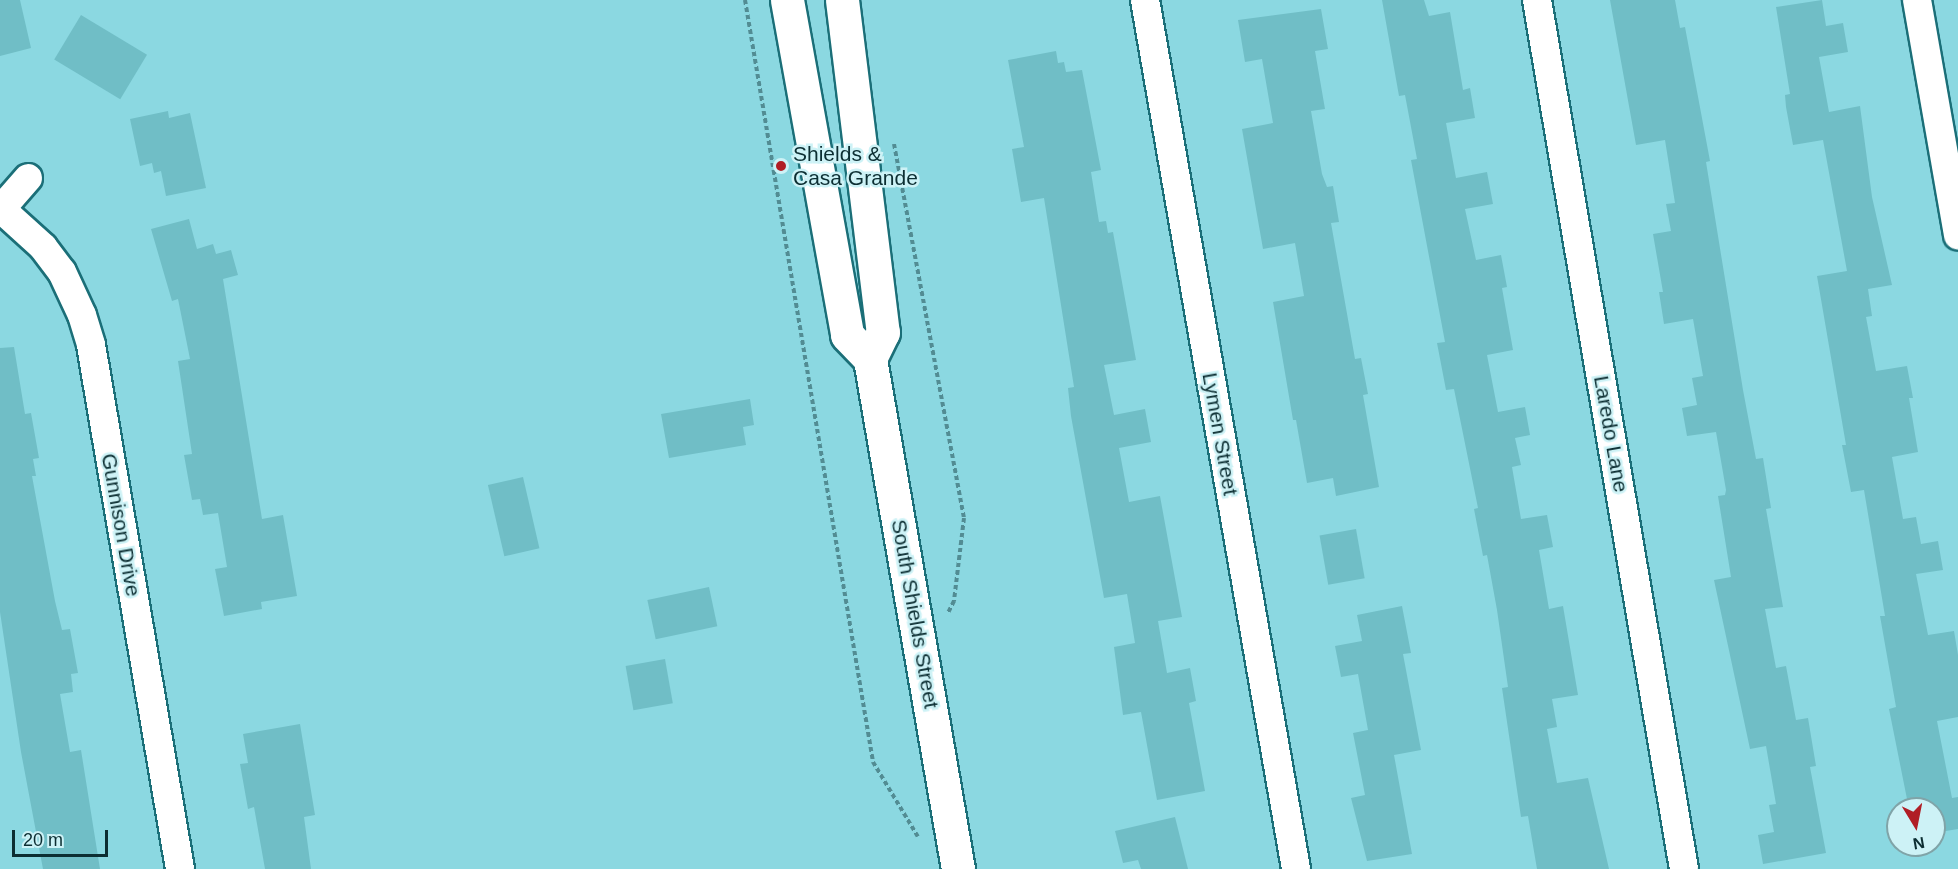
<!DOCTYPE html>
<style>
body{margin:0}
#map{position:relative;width:1958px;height:869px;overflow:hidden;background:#8bd8e1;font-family:Helvetica,sans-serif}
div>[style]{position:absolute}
.building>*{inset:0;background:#70bec6;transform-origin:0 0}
.path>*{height:4px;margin-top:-2px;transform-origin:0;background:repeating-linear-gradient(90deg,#528c93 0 4.5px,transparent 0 7.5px)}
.roads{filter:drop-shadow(2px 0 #1b6f78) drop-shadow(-2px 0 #1b6f78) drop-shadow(0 2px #1b6f78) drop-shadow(0 -2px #1b6f78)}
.street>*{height:28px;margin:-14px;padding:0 14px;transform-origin:14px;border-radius:14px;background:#fff}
.primary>*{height:33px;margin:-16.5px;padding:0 16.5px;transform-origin:16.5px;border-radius:16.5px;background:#fff}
.dots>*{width:16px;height:16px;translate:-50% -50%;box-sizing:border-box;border:3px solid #cdf2f6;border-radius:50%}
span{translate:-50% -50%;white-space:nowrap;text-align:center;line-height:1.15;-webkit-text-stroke:5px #cdf2f6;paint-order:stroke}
.poi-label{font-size:21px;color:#0c2e32}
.left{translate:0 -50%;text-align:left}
.street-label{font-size:21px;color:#0c2e32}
.north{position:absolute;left:1886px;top:797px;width:60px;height:60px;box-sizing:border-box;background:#cdf2f6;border:2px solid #80a4a8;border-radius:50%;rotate:170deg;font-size:16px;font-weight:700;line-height:24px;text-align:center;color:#0c2e32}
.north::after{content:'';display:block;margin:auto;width:21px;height:27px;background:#b01e25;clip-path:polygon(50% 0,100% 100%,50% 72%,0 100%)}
.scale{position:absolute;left:12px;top:830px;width:96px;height:27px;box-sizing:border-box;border:3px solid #0c2e32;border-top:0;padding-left:8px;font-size:18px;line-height:21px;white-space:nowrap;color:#0c2e32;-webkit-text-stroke:4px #cdf2f6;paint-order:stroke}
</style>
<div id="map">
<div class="building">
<i style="clip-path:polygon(0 0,20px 0,31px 48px,0 56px)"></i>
<i style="clip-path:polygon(1382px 0,1424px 0,1429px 16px,1450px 12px,1463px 90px,1470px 88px,1475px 118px,1446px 123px,1456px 178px,1487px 172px,1493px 204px,1465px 209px,1476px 260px,1501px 255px,1507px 287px,1502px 288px,1513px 350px,1487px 355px,1498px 412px,1525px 407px,1530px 435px,1515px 438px,1521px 465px,1512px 467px,1521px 519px,1547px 515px,1553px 547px,1539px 550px,1549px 609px,1563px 606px,1578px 695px,1552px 699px,1557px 727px,1547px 729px,1557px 783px,1588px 778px,1609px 869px,1537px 869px,1528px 816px,1521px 817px,1502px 688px,1508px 687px,1497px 610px,1487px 555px,1483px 556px,1474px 509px,1478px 508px,1454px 389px,1446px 390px,1437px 343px,1445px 342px,1411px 160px,1417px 159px,1405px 95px,1399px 96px)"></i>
<i style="clip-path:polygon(1610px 0,1675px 0,1680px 28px,1685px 27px,1710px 161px,1706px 162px,1743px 390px,1756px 459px,1763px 458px,1771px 508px,1766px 509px,1783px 607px,1765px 609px,1776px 668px,1786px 666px,1796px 720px,1808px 718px,1816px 766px,1810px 767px,1826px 853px,1763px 864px,1758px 835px,1774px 832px,1769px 805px,1776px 804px,1766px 746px,1750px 749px,1714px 580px,1731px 577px,1718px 496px,1725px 495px,1726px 490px,1716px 432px,1687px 436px,1682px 408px,1697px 405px,1692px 378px,1703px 376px,1693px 319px,1664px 324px,1659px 292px,1663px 292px,1653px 234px,1671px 231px,1666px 204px,1675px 203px,1665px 140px,1636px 145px)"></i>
<i style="clip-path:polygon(1822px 0,1826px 26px,1843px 23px,1848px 52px,1819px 57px,1829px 112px,1860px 106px,1872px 197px,1892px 285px,1868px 289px,1872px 316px,1866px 317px,1876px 371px,1907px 366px,1913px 398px,1909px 398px,1918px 452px,1892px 457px,1903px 519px,1916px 517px,1921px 544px,1938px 541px,1943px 570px,1916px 574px,1928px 635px,1954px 631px,1958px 655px,1958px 717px,1937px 721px,1952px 798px,1958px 797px,1958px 829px,1934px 833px,1934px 809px,1909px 809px,1889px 709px,1896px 707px,1880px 616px,1885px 616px,1864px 490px,1851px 492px,1842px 445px,1846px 445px,1817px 276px,1847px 271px,1823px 140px,1793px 145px,1786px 107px,1785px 95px,1790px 94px,1776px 7px)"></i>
<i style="clip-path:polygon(1321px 9px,1328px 49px,1315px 51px,1325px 109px,1311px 111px,1322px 174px,1327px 187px,1333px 186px,1339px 222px,1331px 223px,1355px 359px,1361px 358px,1368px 394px,1363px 395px,1379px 487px,1336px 496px,1333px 478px,1307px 483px,1296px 420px,1293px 420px,1273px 302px,1304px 296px,1295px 243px,1263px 249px,1242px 129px,1273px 123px,1262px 59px,1245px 62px,1238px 20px)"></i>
<i style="left:81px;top:15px;width:77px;height:52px;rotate:31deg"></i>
<i style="clip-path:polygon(1056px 51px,1058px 63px,1064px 62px,1066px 72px,1082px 70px,1101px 170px,1091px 172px,1099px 222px,1106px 221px,1108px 233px,1113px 232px,1136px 360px,1104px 365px,1114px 415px,1145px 409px,1151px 442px,1119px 448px,1129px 502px,1160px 496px,1182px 617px,1158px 621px,1167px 673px,1190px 668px,1196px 701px,1189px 703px,1205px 791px,1157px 800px,1141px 712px,1123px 715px,1114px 647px,1135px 643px,1127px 594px,1104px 598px,1071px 416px,1068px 388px,1074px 387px,1044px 198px,1021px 202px,1012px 149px,1024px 147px,1008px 60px)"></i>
<i style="clip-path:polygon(168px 111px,169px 118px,190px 113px,206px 188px,166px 196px,161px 171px,154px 173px,152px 163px,140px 166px,130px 119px)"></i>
<i style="clip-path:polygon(189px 219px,197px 249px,213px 244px,216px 254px,231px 250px,238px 275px,223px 279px,262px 519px,283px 515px,297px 596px,261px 602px,262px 609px,224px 616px,215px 569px,227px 567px,218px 513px,203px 515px,200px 499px,192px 500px,184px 455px,192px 454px,178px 361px,190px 359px,178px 299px,172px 301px,151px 229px)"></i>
<i style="clip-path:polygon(14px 347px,25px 414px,31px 413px,39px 458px,33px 459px,36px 476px,32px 476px,55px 601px,62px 630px,70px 629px,78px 673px,71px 674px,73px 692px,60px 694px,70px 752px,81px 750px,100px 869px,43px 869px,21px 752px,0 612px,0 348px)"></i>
<i style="clip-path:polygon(750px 399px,754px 425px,743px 427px,746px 445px,669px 458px,661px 414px)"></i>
<i style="left:523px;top:477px;width:73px;height:36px;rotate:77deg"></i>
<i style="left:1356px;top:529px;width:50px;height:37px;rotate:80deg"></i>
<i style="left:709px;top:587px;width:40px;height:63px;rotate:78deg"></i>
<i style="clip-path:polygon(1402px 606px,1411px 653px,1403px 654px,1421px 750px,1394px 755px,1412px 854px,1367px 861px,1351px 798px,1365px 795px,1353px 733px,1368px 730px,1358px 674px,1341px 677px,1335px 646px,1362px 641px,1357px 615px)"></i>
<i style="left:665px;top:659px;width:45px;height:40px;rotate:80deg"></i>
<i style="clip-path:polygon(300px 724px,315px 815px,304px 817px,311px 869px,265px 869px,254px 807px,248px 809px,240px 764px,248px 763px,243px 734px)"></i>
<i style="clip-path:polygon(1175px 817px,1188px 869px,1141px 869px,1138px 860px,1123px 863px,1115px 831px)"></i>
</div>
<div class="path">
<i style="left:745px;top:0;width:773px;rotate:80.46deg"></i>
<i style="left:873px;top:762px;width:87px;rotate:59deg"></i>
<i style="left:894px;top:144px;width:380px;rotate:79.4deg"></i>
<i style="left:964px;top:518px;width:84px;rotate:96.9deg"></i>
<i style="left:954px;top:601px;width:13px;rotate:117deg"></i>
</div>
<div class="roads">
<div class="street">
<i style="left:1145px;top:0;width:882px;rotate:80.14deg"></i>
<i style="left:1537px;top:0;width:881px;rotate:80.4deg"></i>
<i style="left:1917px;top:0;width:239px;rotate:80.1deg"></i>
<i style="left:0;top:208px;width:58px;rotate:42.2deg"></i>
<i style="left:43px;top:247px;width:31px;rotate:53deg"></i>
<i style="left:62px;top:272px;width:47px;rotate:65.1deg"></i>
<i style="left:82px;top:315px;width:31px;rotate:73deg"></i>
<i style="left:91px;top:345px;width:532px;rotate:80.36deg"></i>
<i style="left:1px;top:209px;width:41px;rotate:-48.9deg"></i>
</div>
<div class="primary">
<i style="left:787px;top:0;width:340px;rotate:79.8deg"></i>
<i style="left:847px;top:335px;width:33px;rotate:46deg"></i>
<i style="left:870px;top:359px;width:518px;rotate:80.21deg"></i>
<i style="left:842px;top:0;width:335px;rotate:83deg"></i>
<i style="left:883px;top:332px;width:30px;rotate:116deg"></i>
</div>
</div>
<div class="dots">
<i style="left:781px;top:166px;background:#b01e25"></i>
</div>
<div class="poi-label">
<span class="left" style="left:793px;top:166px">Shields &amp;<br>Casa Grande</span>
</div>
<div class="street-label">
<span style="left:1220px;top:434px;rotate:80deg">Lymen Street</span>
<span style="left:1611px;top:434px;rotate:80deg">Laredo Lane</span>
<span style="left:121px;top:525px;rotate:80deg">Gunnison Drive</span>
<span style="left:915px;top:614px;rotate:80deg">South Shields Street</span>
</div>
<div class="north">N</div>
<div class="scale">20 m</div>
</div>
